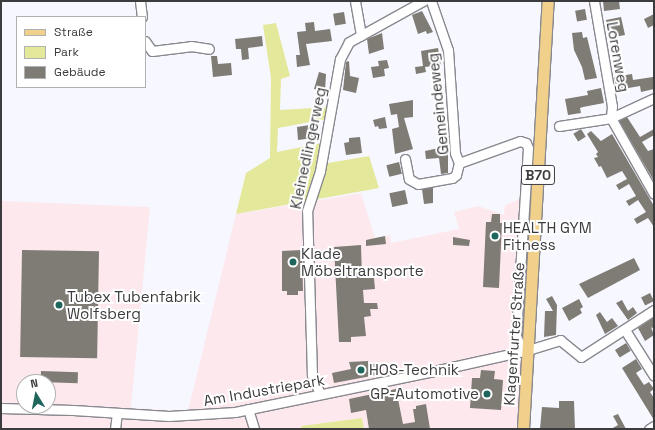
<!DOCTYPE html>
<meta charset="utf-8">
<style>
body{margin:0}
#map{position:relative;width:655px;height:430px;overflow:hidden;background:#f7f7ff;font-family:"Space Grotesk",sans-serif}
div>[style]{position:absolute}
.industrial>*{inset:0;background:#fde8ed}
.green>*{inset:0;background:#e4e89b}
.building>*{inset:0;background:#7f7c76;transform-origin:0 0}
.roads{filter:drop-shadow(1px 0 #88888f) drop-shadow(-1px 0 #88888f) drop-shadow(0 1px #88888f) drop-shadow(0 -1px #88888f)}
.minor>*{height:9px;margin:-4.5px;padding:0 4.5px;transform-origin:4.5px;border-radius:4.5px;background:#fff}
.major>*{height:11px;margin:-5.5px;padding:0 5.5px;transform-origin:5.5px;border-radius:5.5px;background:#f1d08b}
.dots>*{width:11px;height:11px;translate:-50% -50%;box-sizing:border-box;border:2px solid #fff;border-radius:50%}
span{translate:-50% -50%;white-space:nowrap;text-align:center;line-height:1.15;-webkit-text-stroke:4px #fff;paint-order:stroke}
.shield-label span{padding:1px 3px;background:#fff;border:1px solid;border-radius:3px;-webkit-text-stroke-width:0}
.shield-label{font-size:14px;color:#3c3c3f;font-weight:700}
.street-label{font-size:15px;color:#3c3c3f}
.poi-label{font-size:15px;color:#3c3c3f}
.left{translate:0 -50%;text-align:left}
.right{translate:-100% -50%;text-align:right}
.frame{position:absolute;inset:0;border:2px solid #3c3c3f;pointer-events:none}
.legend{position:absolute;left:16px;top:16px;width:130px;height:72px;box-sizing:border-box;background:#fff;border:1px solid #b1b1b2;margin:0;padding:5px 7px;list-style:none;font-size:12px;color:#3c3c3f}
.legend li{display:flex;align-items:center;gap:8px;height:20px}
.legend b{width:20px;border:1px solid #b1b1b2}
.north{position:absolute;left:16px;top:374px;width:40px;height:40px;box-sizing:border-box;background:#fff;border:1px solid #b1b1b2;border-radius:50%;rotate:350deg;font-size:11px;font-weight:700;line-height:16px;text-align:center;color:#3c3c3f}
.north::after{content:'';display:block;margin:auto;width:14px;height:18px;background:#1e665c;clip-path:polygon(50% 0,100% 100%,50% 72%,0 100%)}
</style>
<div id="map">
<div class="industrial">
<i style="clip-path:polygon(evenodd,361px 193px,375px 238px,390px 235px,391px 243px,459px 229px,454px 212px,478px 206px,504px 215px,505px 205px,523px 198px,512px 359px,521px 360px,517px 429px,364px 429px,362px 418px,302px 426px,302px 429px,1px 429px,1px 201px,150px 207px,131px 408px,188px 411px,236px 214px,361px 193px,24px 382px,48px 382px,48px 406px,24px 406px,24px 382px)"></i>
</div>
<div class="green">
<i style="clip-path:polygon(276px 23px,290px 76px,281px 79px,280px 110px,330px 107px,327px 119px,278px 128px,277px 152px,322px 143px,317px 165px,369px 156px,379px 188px,236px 214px,246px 173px,270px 158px,271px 78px,263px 25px)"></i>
<i style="clip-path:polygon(362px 418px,364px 429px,302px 429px,301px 426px)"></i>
</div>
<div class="building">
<i style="clip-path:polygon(603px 1px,619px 1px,620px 9px,604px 11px)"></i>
<i style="left:585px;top:9px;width:11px;height:10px;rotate:80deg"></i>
<i style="clip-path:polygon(422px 11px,433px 32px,427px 34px,426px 31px,418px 34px,412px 15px)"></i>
<i style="left:344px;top:12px;width:12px;height:11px;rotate:81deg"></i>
<i style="clip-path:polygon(654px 14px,654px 25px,648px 28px,644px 19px)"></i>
<i style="clip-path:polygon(621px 17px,625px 35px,614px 37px,613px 29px,607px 26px,606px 20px)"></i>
<i style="clip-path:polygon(314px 22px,315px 31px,330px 29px,332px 41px,306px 44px,310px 65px,297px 67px,296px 55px,300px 55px,297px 32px,306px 31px,305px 23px)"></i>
<i style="clip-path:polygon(582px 32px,583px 38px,587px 37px,597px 78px,585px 80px,582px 67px,574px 50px,572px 33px)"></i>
<i style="clip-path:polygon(382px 33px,384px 49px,369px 54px,367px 39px)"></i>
<i style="clip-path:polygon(262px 36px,263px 46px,248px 48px,249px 59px,242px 60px,241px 49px,236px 49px,235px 39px)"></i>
<i style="clip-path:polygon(438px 48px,441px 65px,425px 67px,426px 72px,416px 74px,415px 67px,423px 66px,421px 51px)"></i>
<i style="clip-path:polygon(211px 56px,217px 56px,218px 64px,231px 63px,232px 75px,213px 77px)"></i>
<i style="clip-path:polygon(387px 60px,389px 68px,384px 69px,385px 76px,373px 78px,371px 67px,379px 66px,378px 61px)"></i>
<i style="clip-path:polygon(349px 61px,350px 76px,359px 78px,356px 93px,343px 90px,346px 62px)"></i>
<i style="clip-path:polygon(319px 72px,326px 74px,325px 92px,314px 89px)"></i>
<i style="clip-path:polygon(632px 74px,633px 80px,653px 77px,654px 89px,641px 92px,640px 86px,617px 90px,614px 77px)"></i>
<i style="clip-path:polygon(601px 88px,604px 103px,583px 107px,580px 108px,581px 113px,568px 115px,565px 99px,588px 95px,587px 91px)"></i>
<i style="clip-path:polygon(413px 100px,413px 117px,404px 118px,413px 149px,395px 154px,392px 129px,399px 127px,397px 114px,391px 115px,389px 104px)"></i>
<i style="clip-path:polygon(385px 117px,387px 128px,379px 129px,378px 126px,375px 127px,373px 120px)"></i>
<i style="clip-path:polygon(627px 117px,640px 137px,654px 129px,654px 135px,642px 142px,648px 151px,654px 149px,654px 181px,619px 121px)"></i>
<i style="clip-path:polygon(316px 124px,317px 132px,312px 133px,313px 138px,298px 140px,297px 127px)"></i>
<i style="left:581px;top:129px;width:9px;height:9px;rotate:58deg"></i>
<i style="clip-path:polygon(591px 131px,601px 141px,612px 134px,654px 206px,654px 227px,648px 218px,637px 224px,634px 219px,646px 212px,638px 200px,629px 206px,626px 201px,636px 196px,629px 184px,619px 190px,616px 185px,627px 179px,622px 171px,607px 178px,601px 166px,599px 167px,594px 158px,598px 157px,596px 154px,598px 152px,587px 134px)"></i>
<i style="clip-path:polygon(360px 137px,362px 153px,346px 155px,344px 143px,349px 142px,349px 138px)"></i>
<i style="clip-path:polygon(448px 146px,448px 173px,441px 174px,439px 158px,426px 159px,425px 151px)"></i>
<i style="left:399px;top:162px;width:12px;height:13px;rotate:76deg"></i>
<i style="clip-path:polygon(433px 187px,433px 203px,424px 204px,422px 189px)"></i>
<i style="left:405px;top:190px;width:14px;height:16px;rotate:78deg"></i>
<i style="clip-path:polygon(492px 214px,500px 214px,500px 223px,502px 223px,499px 288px,483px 287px,486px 222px,491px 222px)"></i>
<i style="clip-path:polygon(385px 236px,386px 244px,366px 246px,366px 240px)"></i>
<i style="clip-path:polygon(453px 237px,470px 240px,469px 246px,453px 245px)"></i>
<i style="clip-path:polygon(361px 245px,362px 278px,374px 278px,375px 289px,363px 290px,364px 303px,377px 303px,378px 309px,370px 309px,371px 316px,364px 317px,366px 336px,351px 337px,351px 342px,339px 342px,334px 247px)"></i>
<i style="left:22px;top:250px;width:77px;height:107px;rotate:1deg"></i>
<i style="clip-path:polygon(302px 250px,303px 291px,298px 291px,298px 295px,287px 295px,287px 291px,282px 291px,282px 251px)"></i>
<i style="clip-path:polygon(634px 258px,640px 270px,588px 298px,579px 284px)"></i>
<i style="left:650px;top:293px;width:9px;height:10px;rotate:63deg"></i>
<i style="clip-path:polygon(552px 296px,557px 305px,556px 335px,544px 337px,545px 311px,553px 311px,546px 299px)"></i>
<i style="clip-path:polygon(579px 299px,583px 307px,580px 309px,582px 313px,569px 321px,562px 308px)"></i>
<i style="clip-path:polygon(622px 300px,628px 311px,633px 307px,637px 313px,628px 320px,616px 303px)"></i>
<i style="clip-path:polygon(600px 312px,607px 322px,612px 318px,618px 326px,605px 334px,596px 315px)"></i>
<i style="clip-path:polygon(654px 317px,654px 329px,651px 327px,654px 335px,645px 341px,638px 328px)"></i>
<i style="left:626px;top:343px;width:9px;height:13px;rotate:58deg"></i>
<i style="clip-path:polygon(636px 359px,642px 369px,636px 373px,644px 385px,649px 382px,654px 389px,650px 392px,654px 398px,654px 420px,622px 368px)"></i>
<i style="clip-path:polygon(368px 361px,369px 365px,376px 363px,377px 368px,381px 367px,382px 374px,334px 383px,332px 373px,351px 369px,349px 362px)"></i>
<i style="clip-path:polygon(481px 370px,495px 371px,494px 379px,503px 380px,501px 410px,470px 408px,472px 378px,480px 378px)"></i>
<i style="left:41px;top:371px;width:37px;height:11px;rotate:2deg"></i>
<i style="clip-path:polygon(396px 389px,403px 424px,415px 422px,413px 409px,416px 409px,416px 406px,426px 404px,430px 429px,369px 429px,366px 410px,351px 413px,349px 399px)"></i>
<i style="clip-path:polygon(559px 401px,574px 401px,575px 429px,540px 429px,542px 407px,559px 408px)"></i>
<i style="clip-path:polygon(618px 414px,626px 429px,611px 429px,618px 425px,613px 416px)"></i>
</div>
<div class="roads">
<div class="minor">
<i style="left:140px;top:1px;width:16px;rotate:83deg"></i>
<i style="left:355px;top:1px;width:35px;rotate:80deg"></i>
<i style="left:431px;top:1px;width:52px;rotate:70.9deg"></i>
<i style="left:448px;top:50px;width:103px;rotate:86.1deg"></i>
<i style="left:455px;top:153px;width:11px;rotate:68deg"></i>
<i style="left:459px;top:163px;width:65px;rotate:-19.8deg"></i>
<i style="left:520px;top:141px;width:6px;rotate:18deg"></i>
<i style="left:526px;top:143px;width:5px;rotate:68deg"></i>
<i style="left:528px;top:148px;width:188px;rotate:93.7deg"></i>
<i style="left:516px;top:336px;width:10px;rotate:66deg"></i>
<i style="left:520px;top:345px;width:9px;rotate:32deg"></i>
<i style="left:594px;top:1px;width:107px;rotate:80.3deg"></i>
<i style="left:612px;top:106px;width:12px;rotate:95deg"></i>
<i style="left:145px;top:41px;width:12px;rotate:55deg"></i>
<i style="left:152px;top:51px;width:39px;rotate:-7deg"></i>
<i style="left:191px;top:46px;width:18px;rotate:9deg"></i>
<i style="left:611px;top:118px;width:87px;rotate:60.5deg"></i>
<i style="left:559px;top:126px;width:53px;rotate:-8.7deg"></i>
<i style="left:611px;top:118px;width:47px;rotate:-24.9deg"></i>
<i style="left:405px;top:159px;width:20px;rotate:79deg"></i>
<i style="left:409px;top:179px;width:10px;rotate:29deg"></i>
<i style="left:418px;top:184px;width:35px;rotate:-10deg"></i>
<i style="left:452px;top:178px;width:5px;rotate:-37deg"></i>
<i style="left:456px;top:175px;width:12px;rotate:-76deg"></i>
<i style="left:625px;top:330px;width:54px;rotate:57.8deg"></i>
<i style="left:320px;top:394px;width:21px;rotate:-113deg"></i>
<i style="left:312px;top:375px;width:164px;rotate:-91.7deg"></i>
<i style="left:307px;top:211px;width:42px;rotate:-72deg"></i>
<i style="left:320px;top:171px;width:114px;rotate:-79.9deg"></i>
<i style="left:340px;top:59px;width:19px;rotate:-62deg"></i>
<i style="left:349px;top:42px;width:85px;rotate:-29deg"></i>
<i style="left:1px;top:408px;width:72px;rotate:1.6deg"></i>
<i style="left:73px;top:410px;width:96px;rotate:3.6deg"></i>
<i style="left:169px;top:416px;width:66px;rotate:-3.5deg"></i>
<i style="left:235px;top:412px;width:203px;rotate:-11.6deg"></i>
<i style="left:434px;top:371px;width:96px;rotate:-12.6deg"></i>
<i style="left:528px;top:350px;width:34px;rotate:-17deg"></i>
<i style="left:560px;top:340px;width:27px;rotate:39deg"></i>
<i style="left:581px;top:357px;width:87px;rotate:-32.8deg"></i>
<i style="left:248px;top:409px;width:21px;rotate:73deg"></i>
<i style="left:115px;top:429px;width:16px;rotate:-83deg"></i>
<i style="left:649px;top:429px;width:6px;rotate:-31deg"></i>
</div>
<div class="major">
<i style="left:523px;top:429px;width:429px;rotate:-86.7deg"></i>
</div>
</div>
<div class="dots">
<i style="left:495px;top:236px;background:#1e665c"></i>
<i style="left:293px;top:262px;background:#1e665c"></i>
<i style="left:59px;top:305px;background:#1e665c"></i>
<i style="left:361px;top:370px;background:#1e665c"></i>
<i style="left:487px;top:394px;background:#1e665c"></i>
</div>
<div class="shield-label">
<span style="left:538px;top:175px">B70</span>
</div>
<div class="street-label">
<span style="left:618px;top:57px;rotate:80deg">Lorenweg</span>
<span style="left:438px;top:104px;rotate:-96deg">Gemeindeweg</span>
<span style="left:308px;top:148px;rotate:-78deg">Kleinedlingerweg</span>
<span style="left:514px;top:334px;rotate:-86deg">Klagenfurter Straße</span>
<span style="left:264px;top:390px;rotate:-10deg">Am Industriepark</span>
</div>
<div class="poi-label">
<span class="left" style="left:503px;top:236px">HEALTH GYM<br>Fitness</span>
<span class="left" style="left:301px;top:262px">Klade<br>Möbeltransporte</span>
<span class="left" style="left:67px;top:305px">Tubex Tubenfabrik<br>Wolfsberg</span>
<span class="left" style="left:369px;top:370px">HOS-Technik</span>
<span class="right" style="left:479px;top:394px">GP-Automotive</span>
</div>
<div class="frame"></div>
<ul class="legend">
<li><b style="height:5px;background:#f1d08b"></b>Straße</li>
<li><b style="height:11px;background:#e4e89b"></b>Park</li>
<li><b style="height:11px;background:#7f7c76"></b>Gebäude</li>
</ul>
<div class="north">N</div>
</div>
